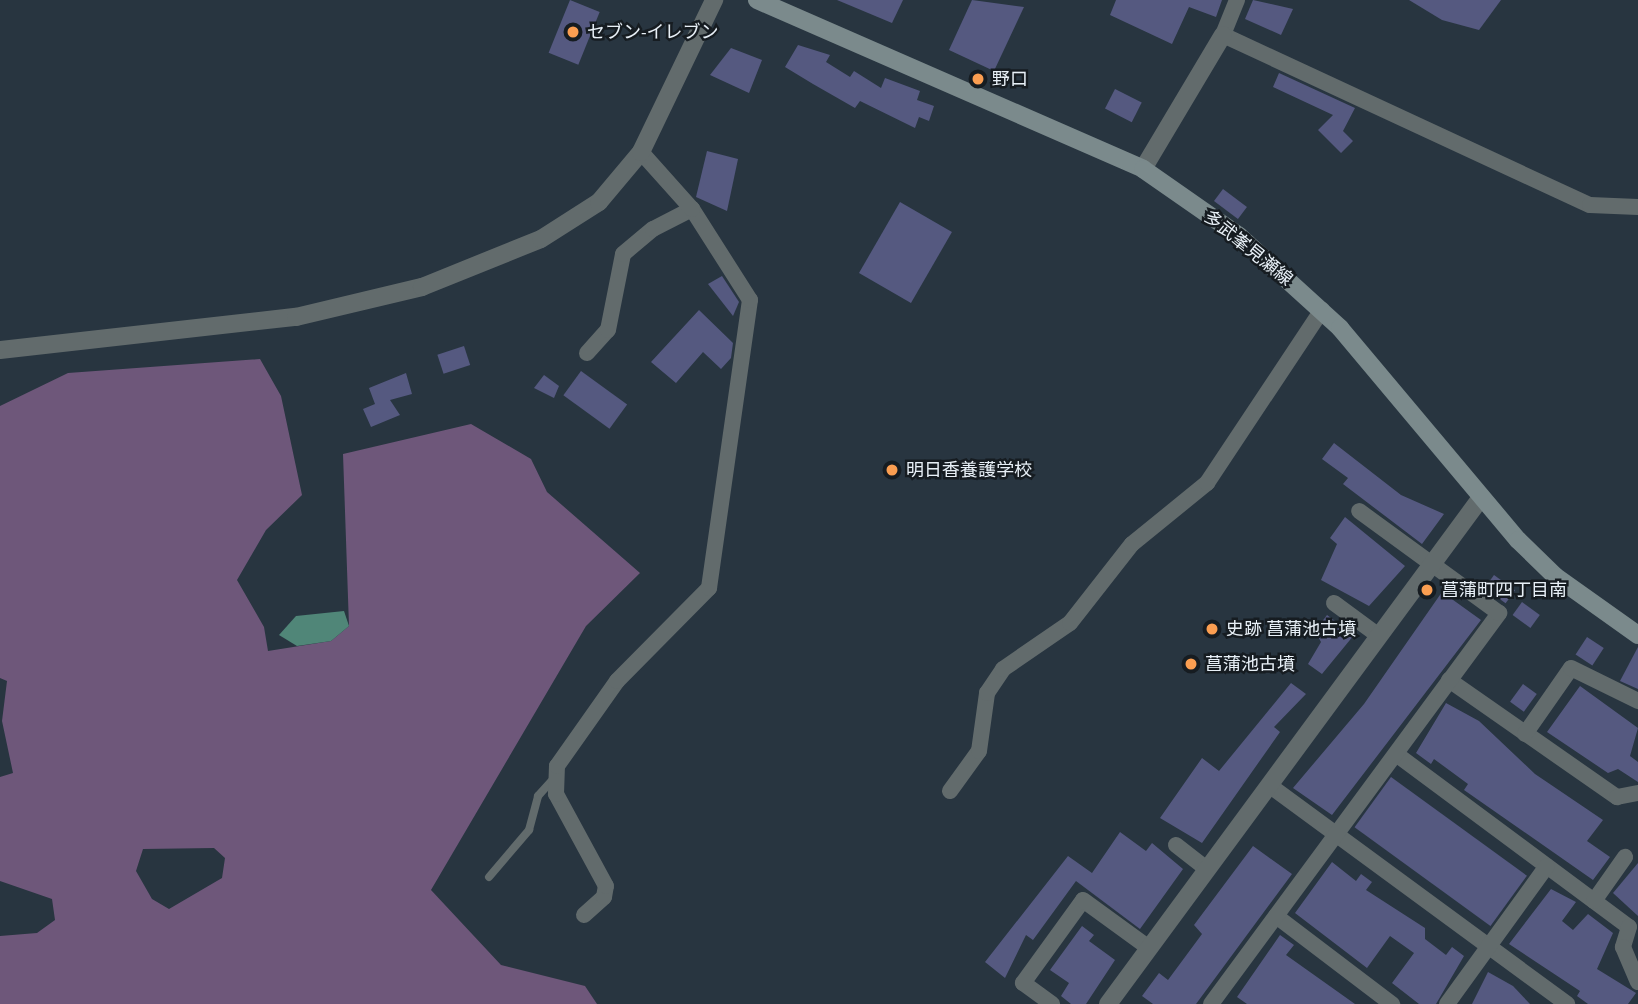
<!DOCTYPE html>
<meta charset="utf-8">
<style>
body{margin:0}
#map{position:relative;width:1638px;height:1004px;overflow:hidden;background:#283540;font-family:"Source Serif 4","Noto Sans JP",serif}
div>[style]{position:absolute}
.forest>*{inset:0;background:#6e577a}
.water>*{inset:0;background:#508678}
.building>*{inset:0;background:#555980;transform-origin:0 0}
.service>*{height:8px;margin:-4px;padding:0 4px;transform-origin:4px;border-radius:4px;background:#626b6c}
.minor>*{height:16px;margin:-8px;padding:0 8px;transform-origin:8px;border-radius:8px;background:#626b6c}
.tertiary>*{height:18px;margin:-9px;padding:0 9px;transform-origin:9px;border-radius:9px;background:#626b6c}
.secondary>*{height:18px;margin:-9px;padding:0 9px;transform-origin:9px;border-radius:9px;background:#7b8a8c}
.dots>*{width:19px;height:19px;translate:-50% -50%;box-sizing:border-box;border:4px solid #161c21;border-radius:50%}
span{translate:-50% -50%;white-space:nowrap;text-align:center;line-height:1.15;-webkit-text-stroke:5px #161c21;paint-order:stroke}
.poi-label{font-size:18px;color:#e8f0f7}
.left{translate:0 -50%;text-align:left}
.street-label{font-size:18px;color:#e8f0f7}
</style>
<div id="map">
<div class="forest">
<i style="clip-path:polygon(evenodd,260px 359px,281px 396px,302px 495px,266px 530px,237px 580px,264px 627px,268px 651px,331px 641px,349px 626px,343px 454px,471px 424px,531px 459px,547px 492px,640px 573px,586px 626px,431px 890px,501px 965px,585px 986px,597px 1004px,0 1004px,0 936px,37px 933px,55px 920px,52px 899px,0 881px,0 777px,13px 773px,2px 721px,7px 681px,0 678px,0 406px,68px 373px,260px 359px,214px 848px,225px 858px,222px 878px,169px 909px,152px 899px,136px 871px,143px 849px,214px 848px)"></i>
</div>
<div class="water">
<i style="clip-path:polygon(344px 611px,349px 626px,331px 641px,297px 646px,279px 635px,296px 616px)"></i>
</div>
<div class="building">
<i style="left:570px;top:0;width:32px;height:57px;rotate:22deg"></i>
<i style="clip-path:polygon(837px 0,903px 0,892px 23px)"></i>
<i style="clip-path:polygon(972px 0,1024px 7px,994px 71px,949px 50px)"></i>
<i style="clip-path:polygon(1116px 0,1222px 0,1216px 17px,1189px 7px,1172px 44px,1110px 15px)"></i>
<i style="clip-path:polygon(1253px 0,1293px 9px,1281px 35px,1245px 19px)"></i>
<i style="clip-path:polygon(1409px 0,1501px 0,1479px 30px,1442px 20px)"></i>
<i style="clip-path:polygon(798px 45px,830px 55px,826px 62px,850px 77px,854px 71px,881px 88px,885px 78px,920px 91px,917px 100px,934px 106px,929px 121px,919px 117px,915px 128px,860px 101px,855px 108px,813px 84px,785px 67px)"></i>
<i style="clip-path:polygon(731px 48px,762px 60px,749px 93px,710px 75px)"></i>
<i style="clip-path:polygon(1279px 73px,1355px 108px,1343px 131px,1353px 141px,1341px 153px,1318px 130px,1333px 115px,1273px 87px)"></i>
<i style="left:1115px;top:89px;width:30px;height:22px;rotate:27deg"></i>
<i style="clip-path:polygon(707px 151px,738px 159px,727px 211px,696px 197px)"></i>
<i style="left:1223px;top:189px;width:30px;height:15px;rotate:37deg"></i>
<i style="left:900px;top:202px;width:60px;height:82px;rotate:30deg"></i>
<i style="clip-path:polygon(722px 276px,739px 302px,733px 316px,708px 284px)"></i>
<i style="clip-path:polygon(699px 310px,733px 343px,731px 358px,721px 369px,703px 352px,676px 383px,651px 362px)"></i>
<i style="left:464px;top:346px;width:20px;height:28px;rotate:72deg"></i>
<i style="left:581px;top:371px;width:57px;height:30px;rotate:36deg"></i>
<i style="clip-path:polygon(406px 373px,412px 394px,390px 400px,400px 415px,371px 427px,363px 409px,375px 404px,369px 388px)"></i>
<i style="clip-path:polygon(544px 375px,559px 386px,554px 398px,534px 388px)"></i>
<i style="clip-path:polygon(1334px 443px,1401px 495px,1444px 514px,1422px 544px,1343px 484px,1348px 478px,1322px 459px)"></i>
<i style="clip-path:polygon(1345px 517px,1405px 566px,1369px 606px,1321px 580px,1337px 544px,1330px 538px)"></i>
<i style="left:1494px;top:575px;width:26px;height:16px;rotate:36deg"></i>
<i style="clip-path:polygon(1442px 592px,1481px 620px,1332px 815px,1293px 788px,1364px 704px)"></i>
<i style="left:1522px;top:602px;width:22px;height:16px;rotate:36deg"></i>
<i style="clip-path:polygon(1327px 615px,1354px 635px,1322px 674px,1308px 664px,1321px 642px,1315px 631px)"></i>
<i style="left:1587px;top:637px;width:20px;height:21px;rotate:33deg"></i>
<i style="clip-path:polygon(1638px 647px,1638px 689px,1620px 681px)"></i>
<i style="clip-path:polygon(1291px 683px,1306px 694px,1274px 727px,1280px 732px,1202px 843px,1160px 818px,1202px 758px,1219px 771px)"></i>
<i style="left:1523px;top:684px;width:17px;height:22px;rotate:36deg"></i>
<i style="clip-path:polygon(1580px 686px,1638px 728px,1630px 756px,1638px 762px,1638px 782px,1618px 769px,1608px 773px,1547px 732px)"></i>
<i style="clip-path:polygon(1446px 703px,1479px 721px,1535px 774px,1603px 820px,1587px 841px,1610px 857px,1593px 880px,1464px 790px,1468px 784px,1434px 759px,1431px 764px,1416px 753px)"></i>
<i style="left:1391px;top:777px;width:168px;height:62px;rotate:36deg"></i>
<i style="clip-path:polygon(1120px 832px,1146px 851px,1152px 843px,1183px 869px,1140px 929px,1076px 881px,1033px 940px,1026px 935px,1005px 978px,985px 962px,1068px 856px,1092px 873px)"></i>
<i style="clip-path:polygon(1253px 846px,1292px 874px,1196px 1004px,1153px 1004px,1142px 996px,1159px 973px,1168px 980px,1202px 934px,1194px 925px)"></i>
<i style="clip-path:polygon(1332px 862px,1356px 881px,1361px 874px,1372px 882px,1366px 890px,1425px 928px,1425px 939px,1446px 955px,1452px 947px,1464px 956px,1436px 1004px,1419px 1004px,1392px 983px,1414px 953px,1390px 936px,1367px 968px,1295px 913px)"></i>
<i style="clip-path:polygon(1638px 863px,1638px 916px,1613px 893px)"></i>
<i style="clip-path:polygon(1551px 889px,1576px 902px,1562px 921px,1573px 930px,1588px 914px,1613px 933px,1597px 969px,1636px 993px,1628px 1004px,1588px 1004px,1577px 996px,1580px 991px,1509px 944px)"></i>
<i style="clip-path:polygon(1082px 926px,1094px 935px,1089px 941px,1115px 960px,1086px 1004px,1071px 1004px,1061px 996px,1069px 983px,1050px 970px)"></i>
<i style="clip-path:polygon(1280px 935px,1294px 945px,1286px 955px,1355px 1004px,1247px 1004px,1237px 997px)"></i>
<i style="clip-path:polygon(1488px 972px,1513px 986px,1530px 1004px,1472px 1004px)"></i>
</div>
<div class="service">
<i style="left:489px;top:877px;width:62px;rotate:-49.6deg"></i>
<i style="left:529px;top:830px;width:35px;rotate:-75deg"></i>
<i style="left:538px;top:796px;width:25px;rotate:-48deg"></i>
</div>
<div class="minor">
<i style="left:1237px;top:0;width:38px;rotate:112deg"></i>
<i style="left:1223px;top:35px;width:404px;rotate:24.9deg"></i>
<i style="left:1590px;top:205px;width:48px;rotate:2.4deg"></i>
<i style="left:587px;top:353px;width:31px;rotate:-48deg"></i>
<i style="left:608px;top:330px;width:77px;rotate:-78.8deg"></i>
<i style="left:623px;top:254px;width:39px;rotate:-40deg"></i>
<i style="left:653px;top:229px;width:44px;rotate:-27.1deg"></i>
<i style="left:1334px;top:603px;width:56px;rotate:36.3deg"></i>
<i style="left:1449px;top:680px;width:205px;rotate:34.9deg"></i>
<i style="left:1617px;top:797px;width:21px;rotate:-11deg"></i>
<i style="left:1525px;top:734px;width:80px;rotate:-55.1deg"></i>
<i style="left:1571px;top:668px;width:75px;rotate:26.2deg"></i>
<i style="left:1396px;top:754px;width:290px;rotate:36.6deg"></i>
<i style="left:1629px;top:927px;width:21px;rotate:107deg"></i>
<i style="left:1623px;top:947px;width:38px;rotate:67deg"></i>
<i style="left:1269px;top:785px;width:370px;rotate:36.3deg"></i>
<i style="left:950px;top:791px;width:49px;rotate:-54.1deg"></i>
<i style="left:979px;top:751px;width:59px;rotate:-82.1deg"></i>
<i style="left:987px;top:693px;width:29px;rotate:-56deg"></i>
<i style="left:1003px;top:669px;width:81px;rotate:-34.5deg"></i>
<i style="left:1070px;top:623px;width:100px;rotate:-51.9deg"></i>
<i style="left:1132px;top:544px;width:97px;rotate:-39.1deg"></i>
<i style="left:1207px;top:483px;width:208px;rotate:-56.4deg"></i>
<i style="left:1176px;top:845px;width:39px;rotate:38deg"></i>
<i style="left:1594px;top:901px;width:54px;rotate:-54.8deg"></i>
<i style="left:584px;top:915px;width:27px;rotate:-42deg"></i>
<i style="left:604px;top:897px;width:11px;rotate:-80deg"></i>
<i style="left:606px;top:886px;width:105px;rotate:-118.5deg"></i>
<i style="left:556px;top:794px;width:28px;rotate:-88deg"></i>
<i style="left:557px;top:766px;width:104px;rotate:-54.8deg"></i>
<i style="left:617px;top:681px;width:131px;rotate:-45.3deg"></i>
<i style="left:709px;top:588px;width:291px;rotate:-81.9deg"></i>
<i style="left:750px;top:300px;width:108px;rotate:-122.5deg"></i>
<i style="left:692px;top:209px;width:76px;rotate:-131.8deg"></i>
<i style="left:1276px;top:916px;width:146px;rotate:37.2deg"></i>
<i style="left:1052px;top:1004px;width:36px;rotate:-144deg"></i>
<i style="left:1023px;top:983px;width:102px;rotate:-54.1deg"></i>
<i style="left:1083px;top:900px;width:82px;rotate:36deg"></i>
<i style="left:1211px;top:1004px;width:486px;rotate:-53.6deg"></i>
<i style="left:1499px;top:613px;width:173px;rotate:-143.9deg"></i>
<i style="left:1447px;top:1004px;width:170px;rotate:-54.1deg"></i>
</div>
<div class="tertiary">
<i style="left:1143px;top:169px;width:156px;rotate:-59.2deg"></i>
<i style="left:0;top:350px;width:298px;rotate:-6.4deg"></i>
<i style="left:296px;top:317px;width:130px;rotate:-13.4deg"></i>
<i style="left:422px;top:287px;width:128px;rotate:-22deg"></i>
<i style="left:541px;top:239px;width:69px;rotate:-32.5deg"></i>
<i style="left:599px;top:202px;width:65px;rotate:-50deg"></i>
<i style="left:641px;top:152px;width:169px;rotate:-64.3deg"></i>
<i style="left:1108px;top:1004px;width:627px;rotate:-53.62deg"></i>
</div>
<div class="secondary">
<i style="left:757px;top:0;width:421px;rotate:23.6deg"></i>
<i style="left:1143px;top:169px;width:117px;rotate:34.9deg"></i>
<i style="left:1239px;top:236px;width:137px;rotate:42.3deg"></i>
<i style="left:1340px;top:328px;width:277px;rotate:50deg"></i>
<i style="left:1518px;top:540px;width:52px;rotate:44.2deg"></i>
<i style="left:1555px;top:576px;width:102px;rotate:35.4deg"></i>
</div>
<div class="dots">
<i style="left:573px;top:32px;background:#fb9e51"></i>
<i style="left:978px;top:79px;background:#fb9e51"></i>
<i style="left:892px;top:470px;background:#fb9e51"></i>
<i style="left:1427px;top:590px;background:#fb9e51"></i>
<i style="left:1212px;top:629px;background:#fb9e51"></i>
<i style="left:1191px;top:664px;background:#fb9e51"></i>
</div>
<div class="poi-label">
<span class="left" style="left:587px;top:32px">セブン-イレブン</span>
<span class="left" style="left:992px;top:79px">野口</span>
<span class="left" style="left:906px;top:470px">明日香養護学校</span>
<span class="left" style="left:1441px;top:590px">菖蒲町四丁目南</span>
<span class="left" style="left:1226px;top:629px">史跡 菖蒲池古墳</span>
<span class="left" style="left:1205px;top:664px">菖蒲池古墳</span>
</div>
<div class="street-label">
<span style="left:1248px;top:248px;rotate:39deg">多武峯見瀬線</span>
</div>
</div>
